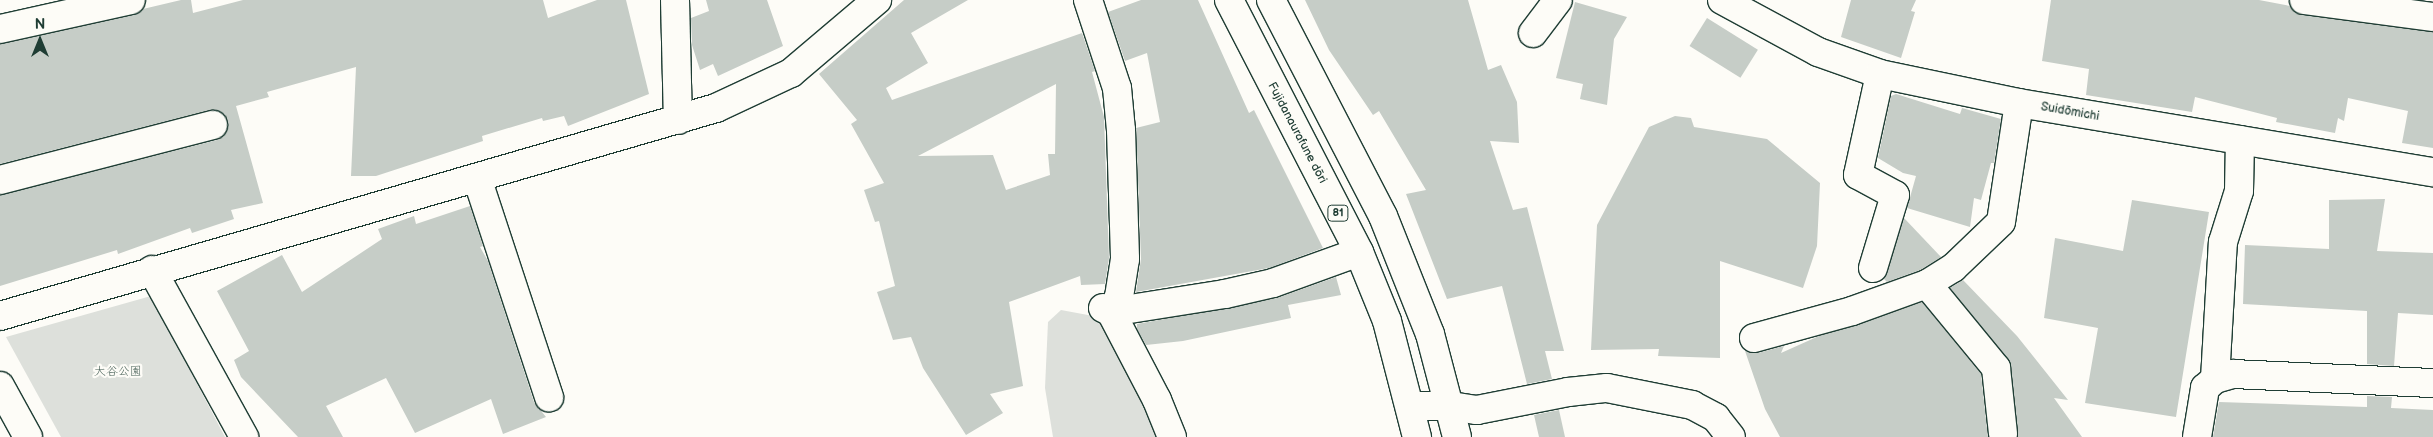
<!DOCTYPE html>
<meta charset="utf-8">
<style>
body{margin:0}
#map{position:relative;width:2433px;height:437px;overflow:hidden;background:#fdfcf7;font-family:"Balsamiq Sans","Klee One",sans-serif}
div>[style]{position:absolute}
.green>*{inset:0;background:#dde0db}
.building>*{inset:0;background:#c6cdc7;transform-origin:0 0}
.roads{filter:drop-shadow(1px 0 #1f3d34) drop-shadow(-1px 0 #1f3d34) drop-shadow(0 1px #1f3d34) drop-shadow(0 -1px #1f3d34)}
.minor>*{height:28px;margin:-14px;padding:0 14px;transform-origin:14px;border-radius:14px;background:#fdfcf7}
.major>*{height:28px;margin:-14px;padding:0 14px;transform-origin:14px;border-radius:14px;background:#fdfcf7}
span{translate:-50% -50%;white-space:nowrap;text-align:center;line-height:1.15;-webkit-text-stroke:4.5px #fdfcf7;paint-order:stroke}
.shield-label span{padding:1px 4px;background:#fdfcf7;border:1px solid;border-radius:4px;-webkit-text-stroke-width:0}
.shield-label{font-size:11px;color:#1f3d34;font-weight:700}
.street-label{font-size:12px;color:#1f3d34}
.park-label{font-size:12px;color:#455e55}
.north{position:absolute;left:15px;top:15px;width:50px;height:50px;-webkit-text-stroke:4px #fdfcf7;paint-order:stroke;rotate:0deg;font-size:14px;font-weight:700;line-height:20px;text-align:center;color:#1f3d34}
.north::after{content:'';display:block;margin:auto;width:18px;height:22px;background:#1f3d34;clip-path:polygon(50% 0,100% 100%,50% 72%,0 100%)}
</style>
<div id="map">
<div class="green">
<i style="clip-path:polygon(151px 296px,225px 437px,61px 437px,6px 337px)"></i>
<i style="clip-path:polygon(1061px 310px,1104px 318px,1164px 437px,1053px 437px,1045px 388px,1048px 322px)"></i>
</div>
<div class="building">
<i style="clip-path:polygon(181px 0,191px 0,193px 13px,243px 0,543px 0,548px 18px,597px 0,626px 0,649px 94px,568px 126px,564px 116px,543px 121px,542px 118px,482px 136px,483px 141px,376px 176px,351px 176px,356px 67px,267px 92px,269px 97px,236px 106px,263px 203px,231px 210px,234px 219px,192px 233px,190px 228px,118px 254px,117px 250px,0 286px,0 195px,217px 140px,224px 136px,228px 122px,224px 114px,209px 110px,0 164px,0 44px,134px 15px,143px 9px)"></i>
<i style="clip-path:polygon(706px 0,767px 0,783px 46px,718px 76px,713px 64px,700px 70px,692px 45px,691px 18px,709px 11px)"></i>
<i style="clip-path:polygon(evenodd,904px 0,968px 0,911px 33px,928px 63px,886px 88px,892px 100px,1082px 33px,1095px 71px,1092px 72px,1104px 117px,1109px 258px,1105px 284px,1081px 285px,1080px 276px,1009px 302px,1023px 386px,990px 394px,1003px 413px,966px 435px,923px 368px,911px 337px,893px 340px,877px 292px,895px 286px,879px 221px,875px 222px,864px 190px,884px 183px,851px 124px,857px 120px,819px 74px,904px 0,1056px 84px,1055px 154px,1048px 154px,1050px 175px,1006px 190px,993px 155px,918px 156px,1056px 84px)"></i>
<i style="clip-path:polygon(1141px 0,1198px 0,1249px 113px,1254px 110px,1323px 248px,1269px 268px,1136px 292px,1141px 259px,1136px 128px,1160px 122px,1147px 53px,1125px 61px,1108px 12px)"></i>
<i style="clip-path:polygon(1305px 0,1468px 0,1488px 70px,1501px 65px,1517px 102px,1519px 143px,1490px 141px,1513px 210px,1527px 207px,1564px 351px,1545px 351px,1552px 379px,1527px 384px,1502px 286px,1447px 299px,1406px 194px,1426px 190px,1379px 111px,1373px 115px,1329px 50px)"></i>
<i style="clip-path:polygon(1851px 0,1916px 0,1911px 11px,1915px 12px,1901px 58px,1841px 37px)"></i>
<i style="clip-path:polygon(2051px 0,2259px 0,2290px 6px,2302px 15px,2433px 32px,2433px 148px,2402px 143px,2408px 111px,2348px 98px,2344px 121px,2338px 118px,2335px 133px,2276px 122px,2277px 118px,2195px 97px,2192px 112px,2086px 95px,2089px 69px,2042px 61px)"></i>
<i style="clip-path:polygon(1575px 2px,1627px 17px,1614px 39px,1607px 105px,1580px 99px,1583px 84px,1556px 78px)"></i>
<i style="left:1707px;top:18px;width:60px;height:33px;rotate:32deg"></i>
<i style="clip-path:polygon(1896px 94px,1960px 114px,1962px 108px,2001px 119px,1994px 163px,1991px 163px,1981px 200px,1974px 198px,1970px 227px,1907px 208px,1916px 176px,1903px 173px,1878px 158px,1891px 96px)"></i>
<i style="clip-path:polygon(1675px 116px,1691px 118px,1694px 127px,1767px 139px,1820px 183px,1817px 246px,1803px 288px,1720px 261px,1720px 358px,1658px 356px,1659px 349px,1591px 350px,1597px 225px,1649px 127px)"></i>
<i style="clip-path:polygon(2385px 199px,2377px 251px,2433px 253px,2433px 315px,2398px 313px,2394px 366px,2367px 364px,2367px 311px,2243px 304px,2245px 245px,2329px 249px,2329px 200px)"></i>
<i style="clip-path:polygon(2132px 200px,2209px 212px,2176px 417px,2085px 403px,2098px 328px,2044px 318px,2055px 238px,2123px 251px)"></i>
<i style="clip-path:polygon(470px 206px,483px 246px,480px 247px,488px 261px,534px 402px,546px 417px,503px 434px,491px 399px,415px 433px,386px 378px,326px 406px,343px 437px,298px 437px,241px 377px,234px 360px,249px 351px,217px 291px,282px 255px,302px 292px,382px 239px,378px 229px,414px 216px,416px 224px)"></i>
<i style="clip-path:polygon(1904px 218px,1941px 257px,1920px 270px,1887px 282px,1884px 279px)"></i>
<i style="clip-path:polygon(1336px 277px,1341px 295px,1288px 305px,1291px 318px,1183px 341px,1146px 345px,1137px 329px,1137px 324px,1277px 298px)"></i>
<i style="clip-path:polygon(1963px 280px,2017px 336px,2068px 400px,2054px 398px,2082px 437px,2018px 437px,2011px 366px,1950px 288px)"></i>
<i style="clip-path:polygon(1922px 302px,1981px 374px,1988px 437px,1780px 437px,1765px 409px,1745px 351px,1758px 353px,1784px 346px,1781px 353px,1819px 336px)"></i>
<i style="clip-path:polygon(2367px 396px,2392px 397px,2391px 408px,2433px 410px,2433px 437px,2213px 437px,2219px 402px,2367px 407px)"></i>
<i style="clip-path:polygon(1559px 410px,1565px 437px,1539px 437px,1534px 415px)"></i>
</div>
<div class="roads">
<div class="minor">
<i style="left:675px;top:0;width:120px;rotate:88.6deg"></i>
<i style="left:1088px;top:0;width:93px;rotate:71.8deg"></i>
<i style="left:1117px;top:88px;width:42px;rotate:84.6deg"></i>
<i style="left:1121px;top:130px;width:129px;rotate:88.2deg"></i>
<i style="left:1125px;top:259px;width:38px;rotate:99deg"></i>
<i style="left:1119px;top:297px;width:17px;rotate:118deg"></i>
<i style="left:1111px;top:312px;width:99px;rotate:62.4deg"></i>
<i style="left:1157px;top:400px;width:40px;rotate:68deg"></i>
<i style="left:1722px;top:0;width:109px;rotate:28.4deg"></i>
<i style="left:1818px;top:52px;width:66px;rotate:19.5deg"></i>
<i style="left:1880px;top:74px;width:142px;rotate:11.8deg"></i>
<i style="left:2019px;top:103px;width:420px;rotate:9.5deg"></i>
<i style="left:2304px;top:0;width:130px;rotate:7.5deg"></i>
<i style="left:0;top:29px;width:134px;rotate:-12.5deg"></i>
<i style="left:1533px;top:33px;width:41px;rotate:-52.9deg"></i>
<i style="left:477px;top:178px;width:231px;rotate:71.8deg"></i>
<i style="left:0;top:180px;width:220px;rotate:-14.5deg"></i>
<i style="left:1873px;top:268px;width:76px;rotate:-73.2deg"></i>
<i style="left:1895px;top:195px;width:42px;rotate:-151.6deg"></i>
<i style="left:1858px;top:175px;width:103px;rotate:-77.7deg"></i>
<i style="left:152px;top:270px;width:191px;rotate:61.1deg"></i>
<i style="left:1927px;top:284px;width:109px;rotate:50.6deg"></i>
<i style="left:1996px;top:368px;width:66px;rotate:83.9deg"></i>
<i style="left:1103px;top:308px;width:9px;rotate:27deg"></i>
<i style="left:1111px;top:312px;width:115px;rotate:-9deg"></i>
<i style="left:1225px;top:294px;width:49px;rotate:-12.9deg"></i>
<i style="left:1273px;top:283px;width:91px;rotate:-19.8deg"></i>
<i style="left:0;top:316px;width:746px;rotate:-16.2deg"></i>
<i style="left:716px;top:108px;width:83px;rotate:-25deg"></i>
<i style="left:791px;top:73px;width:113px;rotate:-40.3deg"></i>
<i style="left:1754px;top:338px;width:102px;rotate:-15.4deg"></i>
<i style="left:1852px;top:311px;width:80px;rotate:-19.8deg"></i>
<i style="left:1927px;top:284px;width:31px;rotate:-32deg"></i>
<i style="left:1953px;top:268px;width:66px;rotate:-43.8deg"></i>
<i style="left:2001px;top:222px;width:120px;rotate:-81.4deg"></i>
<i style="left:2215px;top:379px;width:137px;rotate:-86.7deg"></i>
<i style="left:2223px;top:242px;width:53px;rotate:-72.6deg"></i>
<i style="left:2239px;top:191px;width:51px;rotate:-88.9deg"></i>
<i style="left:0;top:386px;width:58px;rotate:61.2deg"></i>
<i style="left:1411px;top:406px;width:40px"></i>
<i style="left:1451px;top:406px;width:26px;rotate:9deg"></i>
<i style="left:1477px;top:410px;width:93px;rotate:-11.2deg"></i>
<i style="left:1568px;top:392px;width:39px;rotate:-6deg"></i>
<i style="left:1607px;top:388px;width:87px;rotate:11.3deg"></i>
<i style="left:1692px;top:405px;width:27px;rotate:28deg"></i>
<i style="left:1716px;top:418px;width:24px;rotate:52deg"></i>
<i style="left:2197px;top:437px;width:50px;rotate:-80.7deg"></i>
<i style="left:2205px;top:388px;width:13px;rotate:-42deg"></i>
<i style="left:2215px;top:379px;width:19px;rotate:-16deg"></i>
<i style="left:2233px;top:374px;width:200px;rotate:2.6deg"></i>
</div>
<div class="major">
<i style="left:1229px;top:0;width:284px;rotate:62.7deg"></i>
<i style="left:1359px;top:252px;width:74px;rotate:67.9deg"></i>
<i style="left:1387px;top:321px;width:120px;rotate:75.5deg"></i>
<i style="left:1271px;top:0;width:243px;rotate:62.6deg"></i>
<i style="left:1383px;top:216px;width:127px;rotate:68.3deg"></i>
<i style="left:1430px;top:334px;width:106px;rotate:75.3deg"></i>
</div>
</div>
<div class="shield-label">
<span style="left:1338px;top:213px">81</span>
</div>
<div class="street-label">
<span style="left:2070px;top:112px;rotate:10deg">Suidōmichi</span>
<span style="left:1297px;top:133px;rotate:62deg">Fujidanaurafune dōri</span>
</div>
<div class="park-label">
<span style="left:118px;top:372px">大谷公園</span>
</div>
<div class="north">N</div>
</div>
